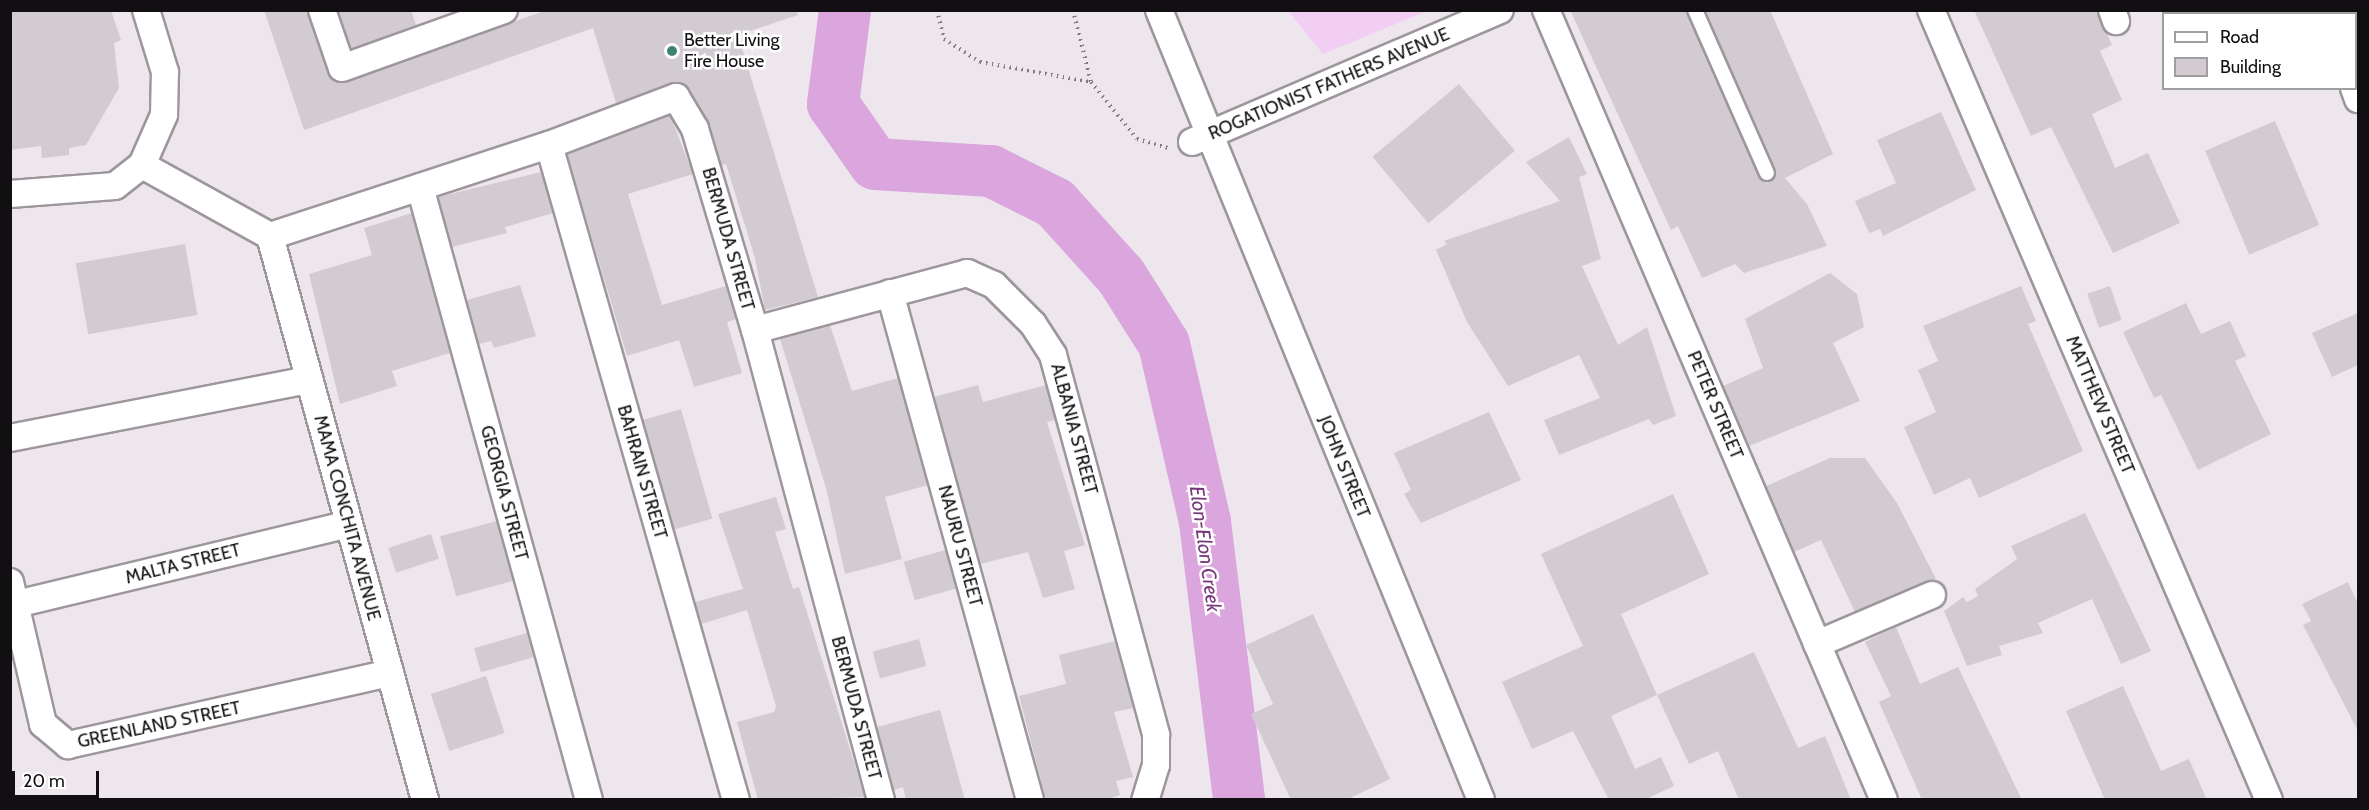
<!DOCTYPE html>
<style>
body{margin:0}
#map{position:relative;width:2369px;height:810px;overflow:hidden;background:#ede7ed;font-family:Cabin,sans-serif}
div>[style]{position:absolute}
.green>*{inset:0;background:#f3cef4}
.river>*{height:52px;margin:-26px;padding:0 26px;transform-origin:26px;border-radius:26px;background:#dba6dd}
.building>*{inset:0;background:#d2ccd2;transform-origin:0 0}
.path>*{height:4px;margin-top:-2px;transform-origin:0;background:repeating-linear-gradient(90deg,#807c80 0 1.5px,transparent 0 6px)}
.roads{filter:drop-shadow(2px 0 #9d979d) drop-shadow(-2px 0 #9d979d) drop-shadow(0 2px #9d979d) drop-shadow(0 -2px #9d979d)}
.lane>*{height:14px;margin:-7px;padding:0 7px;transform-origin:7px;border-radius:7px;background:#fff}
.street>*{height:26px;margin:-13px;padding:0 13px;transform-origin:13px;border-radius:13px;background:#fff}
.dots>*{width:16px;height:16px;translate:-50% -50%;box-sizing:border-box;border:3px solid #fff;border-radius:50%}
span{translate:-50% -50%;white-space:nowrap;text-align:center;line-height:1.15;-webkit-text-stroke:5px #fff;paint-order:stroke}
.poi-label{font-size:18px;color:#110f11}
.left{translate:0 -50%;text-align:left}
.street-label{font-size:18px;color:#110f11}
.water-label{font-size:20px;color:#76387a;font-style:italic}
.frame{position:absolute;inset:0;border:12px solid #110f11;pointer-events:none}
.legend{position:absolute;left:2162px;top:12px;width:195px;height:78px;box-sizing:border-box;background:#fff;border:2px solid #a09fa0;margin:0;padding:8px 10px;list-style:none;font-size:18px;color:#110f11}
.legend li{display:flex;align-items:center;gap:12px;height:30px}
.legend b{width:30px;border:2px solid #a09fa0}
.scale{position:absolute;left:12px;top:771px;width:87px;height:27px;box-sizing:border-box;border:3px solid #110f11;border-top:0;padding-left:8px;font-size:18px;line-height:21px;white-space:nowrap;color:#110f11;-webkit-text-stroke:4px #fff;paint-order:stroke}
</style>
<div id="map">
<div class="green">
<i style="clip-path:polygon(1288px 11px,1427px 11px,1323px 54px)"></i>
</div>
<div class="river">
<i style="left:845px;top:10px;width:95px;rotate:97.3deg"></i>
<i style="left:833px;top:104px;width:73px;rotate:55deg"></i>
<i style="left:875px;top:164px;width:116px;rotate:3.5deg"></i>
<i style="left:991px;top:171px;width:72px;rotate:26.6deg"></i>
<i style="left:1055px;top:203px;width:98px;rotate:47.9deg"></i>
<i style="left:1121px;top:276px;width:80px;rotate:57.7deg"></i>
<i style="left:1164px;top:344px;width:183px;rotate:77deg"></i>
<i style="left:1205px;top:522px;width:280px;rotate:83deg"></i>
</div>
<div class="building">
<i style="clip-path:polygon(10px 10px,111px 10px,121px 40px,114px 43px,119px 88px,86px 145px,69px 148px,69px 155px,42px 158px,41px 146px,10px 150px)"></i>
<i style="clip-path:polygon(264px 10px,307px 10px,328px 73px,340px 83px,547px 10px,797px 10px,798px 15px,738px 35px,818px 297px,765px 310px,755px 258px,726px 164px,721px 165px,709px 124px,689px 89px,671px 83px,616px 103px,593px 28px,304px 130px)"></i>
<i style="clip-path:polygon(338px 10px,411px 10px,416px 25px,351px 49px)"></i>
<i style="clip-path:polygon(1570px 10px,1686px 10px,1759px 177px,1767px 182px,1775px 169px,1705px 10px,1770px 10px,1833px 154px,1785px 178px,1807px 204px,1827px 246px,1744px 273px,1735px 264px,1702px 278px,1678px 226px,1671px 230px)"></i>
<i style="clip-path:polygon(1974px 10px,2097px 10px,2112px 45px,2100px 51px,2122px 100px,2092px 114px,2115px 168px,2148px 153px,2180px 223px,2113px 253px,2051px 127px,2031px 136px)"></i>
<i style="left:1459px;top:84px;width:87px;height:113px;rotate:50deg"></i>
<i style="clip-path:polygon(1941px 112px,1976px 190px,1883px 236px,1880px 229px,1869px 233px,1855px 201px,1896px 183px,1877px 140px)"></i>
<i style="clip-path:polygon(670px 115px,693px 174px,628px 194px,662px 305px,726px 286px,736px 319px,727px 322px,742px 373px,694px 387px,679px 340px,627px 356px,567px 154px)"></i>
<i style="left:2275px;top:121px;width:113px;height:76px;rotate:67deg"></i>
<i style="clip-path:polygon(1569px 137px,1587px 174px,1579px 177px,1601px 259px,1582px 266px,1618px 345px,1647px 327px,1676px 416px,1653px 425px,1649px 419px,1559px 455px,1544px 420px,1600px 398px,1579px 355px,1508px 386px,1467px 322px,1436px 250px,1447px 244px,1444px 241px,1560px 201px,1526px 162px)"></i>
<i style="clip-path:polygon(541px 172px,553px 213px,505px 227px,507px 233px,452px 247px,438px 197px)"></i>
<i style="clip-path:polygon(412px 213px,450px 353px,392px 371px,397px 386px,340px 404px,309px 274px,372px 255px,364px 228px)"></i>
<i style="left:185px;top:244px;width:72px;height:111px;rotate:80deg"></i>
<i style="clip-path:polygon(1830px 273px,1857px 294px,1864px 327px,1833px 343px,1860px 401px,1749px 446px,1723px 386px,1763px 368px,1745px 319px)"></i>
<i style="clip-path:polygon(520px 285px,536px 336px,494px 348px,491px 341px,479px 344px,467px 300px)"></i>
<i style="clip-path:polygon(2021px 286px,2036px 321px,2028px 324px,2083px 451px,1979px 498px,1970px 478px,1934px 495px,1904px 427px,1936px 412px,1918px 370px,1938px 361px,1923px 326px)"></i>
<i style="left:2110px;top:286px;width:36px;height:24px;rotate:71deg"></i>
<i style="clip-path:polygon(2186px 303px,2201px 334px,2230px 321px,2246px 356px,2235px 361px,2271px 434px,2198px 470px,2161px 395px,2154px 398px,2123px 332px)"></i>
<i style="clip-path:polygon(2358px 313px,2358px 365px,2332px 377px,2312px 333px)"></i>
<i style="clip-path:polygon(830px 325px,852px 391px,898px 378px,928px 485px,885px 497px,902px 559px,845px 574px,826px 488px,780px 339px)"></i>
<i style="clip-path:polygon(978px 385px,983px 402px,1046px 385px,1055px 420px,1047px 422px,1085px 545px,1064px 551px,1075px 589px,1043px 598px,1028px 552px,980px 564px,934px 397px)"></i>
<i style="left:681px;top:409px;width:114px;height:40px;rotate:74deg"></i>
<i style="clip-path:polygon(1489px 412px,1521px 480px,1421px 523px,1404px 494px,1411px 490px,1394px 453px)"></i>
<i style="clip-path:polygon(1830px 458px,1865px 458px,1897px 503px,1936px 579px,1855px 612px,1821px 540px,1794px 552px,1766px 486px)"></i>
<i style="clip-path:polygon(1673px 494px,1709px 574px,1621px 614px,1657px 695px,1611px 716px,1635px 769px,1661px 757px,1674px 786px,1644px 800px,1609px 800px,1573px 731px,1532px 749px,1502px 682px,1583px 646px,1541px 554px)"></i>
<i style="clip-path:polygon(776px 497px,786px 529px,775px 532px,793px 589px,799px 587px,865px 797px,758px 800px,737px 722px,774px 712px,776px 706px,747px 610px,701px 624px,695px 602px,743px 589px,718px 514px)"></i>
<i style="clip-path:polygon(2085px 513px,2151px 651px,2121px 664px,2092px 599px,2038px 623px,2043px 633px,1999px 646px,2002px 655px,1967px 666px,1944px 611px,1963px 597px,1967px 602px,1978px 596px,1975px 589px,2017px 559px,2011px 546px)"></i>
<i style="left:497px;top:521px;width:62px;height:59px;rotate:75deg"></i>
<i style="left:431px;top:534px;width:26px;height:45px;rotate:72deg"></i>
<i style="left:945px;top:550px;width:40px;height:43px;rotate:74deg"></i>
<i style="clip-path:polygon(2348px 582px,2358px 604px,2358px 731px,2303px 625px,2311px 621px,2302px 604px)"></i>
<i style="clip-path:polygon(1313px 614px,1390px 779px,1346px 800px,1291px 800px,1251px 714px,1273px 704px,1246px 645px)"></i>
<i style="clip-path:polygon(1896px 627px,1920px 684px,1958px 667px,2022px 800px,1922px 800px,1879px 702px,1891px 696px,1865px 642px)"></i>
<i style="left:527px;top:633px;width:25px;height:55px;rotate:74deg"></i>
<i style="left:919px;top:639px;width:28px;height:48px;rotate:75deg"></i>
<i style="clip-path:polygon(1115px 641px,1133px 708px,1114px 712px,1133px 777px,1116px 781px,1120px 795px,1105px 800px,1046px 800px,1019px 696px,1066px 684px,1059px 655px)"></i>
<i style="clip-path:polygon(1754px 652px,1798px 748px,1825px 736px,1851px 800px,1739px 800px,1718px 751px,1689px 764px,1657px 695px)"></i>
<i style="left:486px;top:676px;width:60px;height:58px;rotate:72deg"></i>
<i style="clip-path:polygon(2123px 686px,2161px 771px,2189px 759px,2207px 800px,2105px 800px,2066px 711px)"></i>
<i style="clip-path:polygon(940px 710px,965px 800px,906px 800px,903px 787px,894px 790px,877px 727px)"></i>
</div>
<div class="path">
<i style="left:937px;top:10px;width:30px;rotate:76deg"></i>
<i style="left:944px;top:39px;width:43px;rotate:32.6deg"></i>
<i style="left:980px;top:62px;width:113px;rotate:10.2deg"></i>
<i style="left:1091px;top:82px;width:73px;rotate:51.1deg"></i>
<i style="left:1137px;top:139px;width:32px;rotate:16deg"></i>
<i style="left:1073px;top:10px;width:74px;rotate:76deg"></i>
</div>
<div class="roads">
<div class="lane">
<i style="left:1695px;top:10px;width:178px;rotate:66.2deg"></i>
</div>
<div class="street">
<i style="left:322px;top:10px;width:61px;rotate:71deg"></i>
<i style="left:342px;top:68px;width:172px;rotate:-19.7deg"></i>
<i style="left:1159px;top:10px;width:853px;rotate:67.82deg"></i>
<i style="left:1546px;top:10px;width:859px;rotate:66.84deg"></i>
<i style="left:1931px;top:10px;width:859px;rotate:66.84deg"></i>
<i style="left:2112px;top:10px;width:12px;rotate:70deg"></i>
<i style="left:2320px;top:10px;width:4px;rotate:76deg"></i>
<i style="left:2354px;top:88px;width:12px;rotate:70deg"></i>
<i style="left:1192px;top:142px;width:335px;rotate:-23.2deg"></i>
<i style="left:549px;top:145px;width:681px;rotate:74.07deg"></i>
<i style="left:142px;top:165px;width:146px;rotate:29deg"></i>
<i style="left:420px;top:187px;width:636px;rotate:74.59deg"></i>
<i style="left:10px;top:194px;width:105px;rotate:-4.4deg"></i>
<i style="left:115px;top:186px;width:34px;rotate:-38deg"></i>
<i style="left:142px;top:165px;width:55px;rotate:-66.3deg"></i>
<i style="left:164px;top:115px;width:43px;rotate:-88.7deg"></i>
<i style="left:165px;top:72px;width:65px;rotate:-107deg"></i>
<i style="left:270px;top:236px;width:293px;rotate:-18.1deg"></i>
<i style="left:549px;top:145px;width:136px;rotate:-20.7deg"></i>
<i style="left:676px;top:97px;width:37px;rotate:59deg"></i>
<i style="left:695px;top:129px;width:210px;rotate:73.4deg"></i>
<i style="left:755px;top:330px;width:487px;rotate:75deg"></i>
<i style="left:270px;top:236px;width:585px;rotate:74.63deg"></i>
<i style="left:890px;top:293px;width:526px;rotate:74.56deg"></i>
<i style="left:755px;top:330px;width:220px;rotate:-15deg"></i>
<i style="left:967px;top:273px;width:30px;rotate:24deg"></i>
<i style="left:994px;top:285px;width:55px;rotate:45deg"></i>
<i style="left:1033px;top:324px;width:37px;rotate:57deg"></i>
<i style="left:1053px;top:355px;width:394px;rotate:74.8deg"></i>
<i style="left:1156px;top:735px;width:30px;rotate:90deg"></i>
<i style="left:1156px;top:765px;width:37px;rotate:107deg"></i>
<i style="left:10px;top:438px;width:305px;rotate:-11deg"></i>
<i style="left:10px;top:582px;width:146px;rotate:76.9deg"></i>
<i style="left:43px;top:724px;width:33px;rotate:40deg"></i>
<i style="left:68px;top:745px;width:330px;rotate:-12.6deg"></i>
<i style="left:16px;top:604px;width:342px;rotate:-13.5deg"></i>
<i style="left:1817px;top:644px;width:125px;rotate:-23.1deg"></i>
</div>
</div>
<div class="dots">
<i style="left:672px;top:51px;background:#408171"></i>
</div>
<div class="poi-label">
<span class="left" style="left:684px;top:51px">Better Living<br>Fire House</span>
</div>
<div class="street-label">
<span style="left:1329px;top:84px;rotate:-23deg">ROGATIONIST FATHERS AVENUE</span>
<span style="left:728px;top:239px;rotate:74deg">BERMUDA STREET</span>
<span style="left:1715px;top:405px;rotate:67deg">PETER STREET</span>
<span style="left:2100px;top:405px;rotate:67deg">MATTHEW STREET</span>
<span style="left:1074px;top:429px;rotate:75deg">ALBANIA STREET</span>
<span style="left:1344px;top:467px;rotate:68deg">JOHN STREET</span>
<span style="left:642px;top:472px;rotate:74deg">BAHRAIN STREET</span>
<span style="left:504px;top:493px;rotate:75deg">GEORGIA STREET</span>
<span style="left:347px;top:518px;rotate:75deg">MAMA CONCHITA AVENUE</span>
<span style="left:960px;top:546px;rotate:75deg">NAURU STREET</span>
<span style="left:183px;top:564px;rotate:-14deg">MALTA STREET</span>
<span style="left:856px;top:708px;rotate:75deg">BERMUDA STREET</span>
<span style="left:159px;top:725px;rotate:-12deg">GREENLAND STREET</span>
</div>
<div class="water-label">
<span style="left:1205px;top:549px;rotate:82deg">Elon-Elon Creek</span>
</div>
<div class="frame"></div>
<ul class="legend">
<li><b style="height:8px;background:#fff"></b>Road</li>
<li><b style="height:16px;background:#d2ccd2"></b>Building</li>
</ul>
<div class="scale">20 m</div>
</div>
